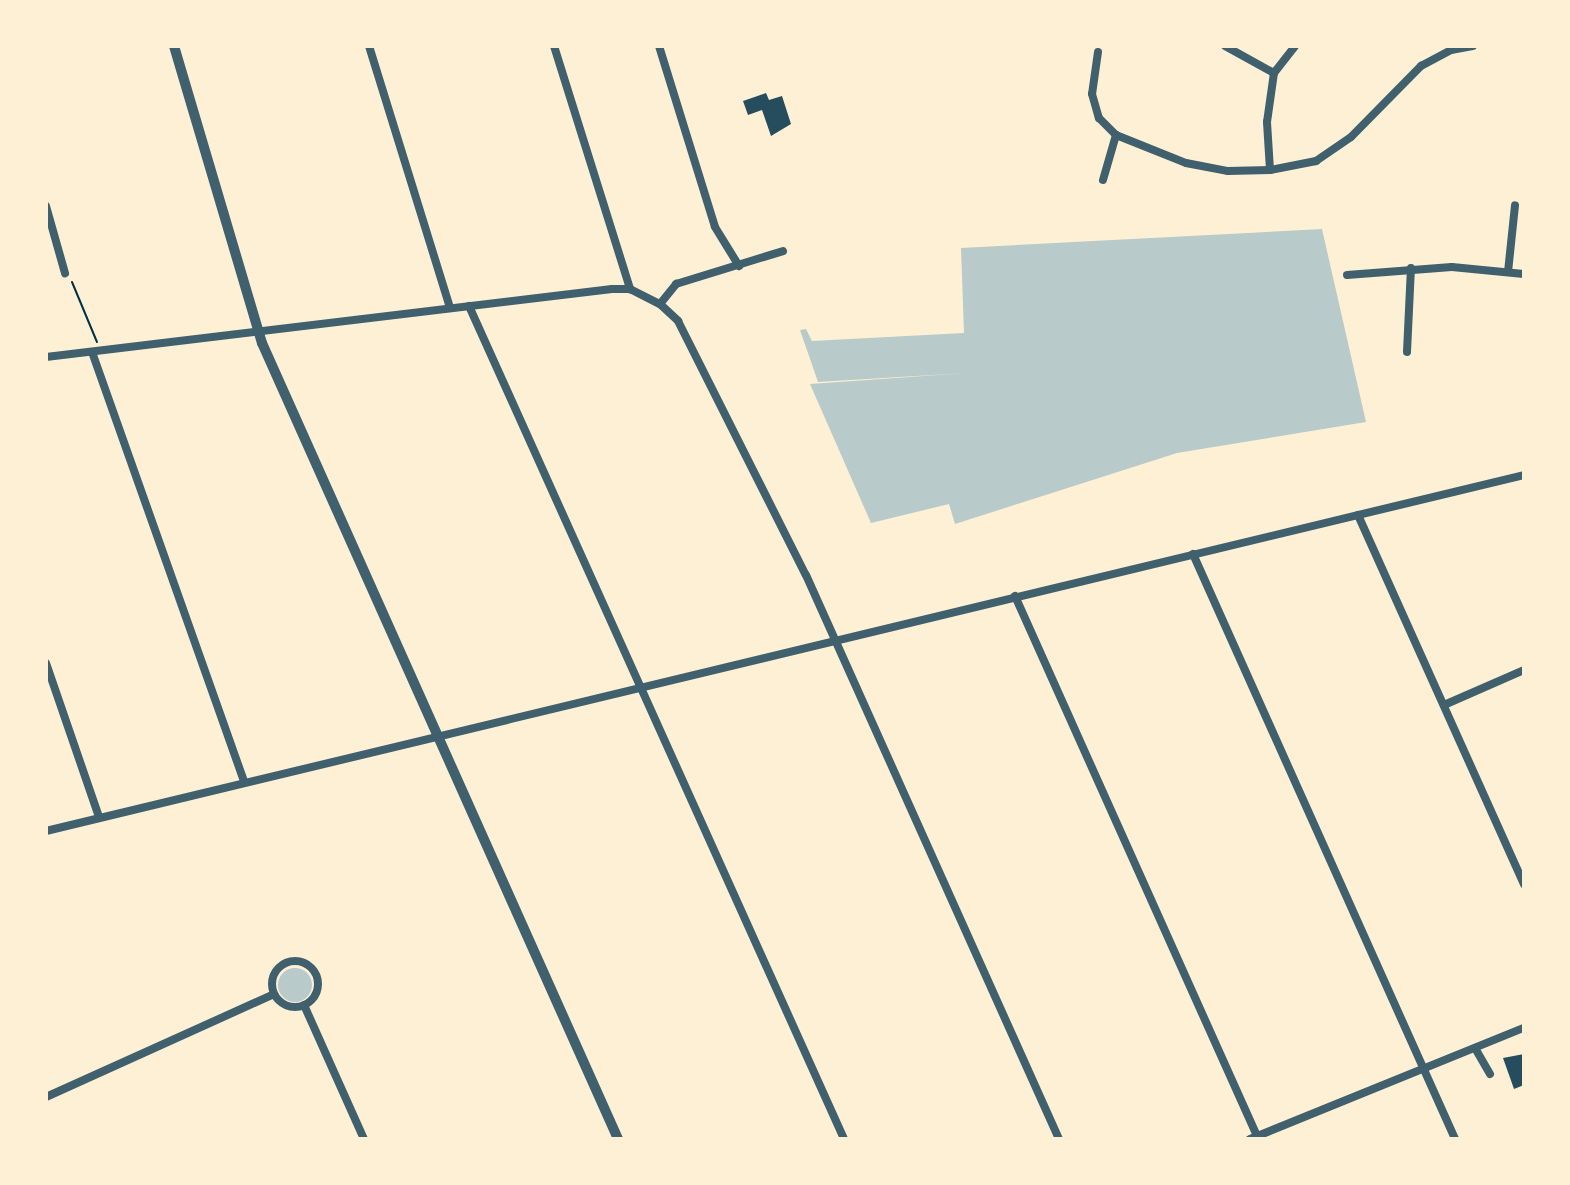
<!DOCTYPE html>
<style>
body{margin:0}
#map{position:relative;width:1570px;height:1185px;overflow:hidden;background:#fdf0d5;font-family:Ubuntu,sans-serif}
div>[style]{position:absolute}
.green>*{inset:0;background:#b9caca}
.round{border-radius:50%}
.building>*{inset:0;background:#264d5e}
.path>*{height:2px;margin:-1px;padding:0 1px;transform-origin:1px;border-radius:1px;background:#003049}
.minor>*{height:8px;margin:-4px;padding:0 4px;transform-origin:4px;border-radius:4px;background:#3f606c}
.minor>.ring{margin:-4px;padding:0;box-sizing:content-box;background:none;border:8px solid #3f606c;border-radius:50%}
.tertiary>*{height:10px;margin:-5px;padding:0 5px;transform-origin:5px;border-radius:5px;background:#3f606c}
span{translate:-50% -50%;white-space:nowrap;text-align:center;line-height:1.15;-webkit-text-stroke:6px #fdf0d5;paint-order:stroke}
.frame{position:absolute;inset:0;border:48px solid #fdf0d5;pointer-events:none}
</style>
<div id="map">
<div class="green">
<i style="clip-path:polygon(1322px 229px,1366px 422px,1177px 453px,955px 524px,949px 504px,871px 523px,810px 384px,966px 373px,818px 382px,800px 330px,806px 329px,812px 341px,964px 333px,961px 248px)"></i>
<i class="round" style="left:278px;top:968px;width:34px;height:34px"></i>
</div>
<div class="building">
<i style="clip-path:polygon(766px 93px,769px 100px,782px 96px,791px 124px,771px 136px,762px 110px,748px 115px,743px 101px)"></i>
<i style="clip-path:polygon(1524px 1054px,1524px 1085px,1514px 1089px,1503px 1058px)"></i>
</div>
<div class="path">
<i style="left:72px;top:282px;width:65px;rotate:67.4deg"></i>
</div>
<div class="minor">
<i style="left:369px;top:46px;width:274px;rotate:72.8deg"></i>
<i style="left:554px;top:46px;width:255px;rotate:72.6deg"></i>
<i style="left:659px;top:46px;width:189px;rotate:72.8deg"></i>
<i style="left:715px;top:227px;width:46px;rotate:58.4deg"></i>
<i style="left:1225px;top:46px;width:56px;rotate:28.9deg"></i>
<i style="left:1098px;top:52px;width:42px;rotate:98.1deg"></i>
<i style="left:1092px;top:94px;width:25px;rotate:74deg"></i>
<i style="left:1099px;top:118px;width:24px;rotate:45deg"></i>
<i style="left:1116px;top:135px;width:75px;rotate:21.8deg"></i>
<i style="left:1186px;top:163px;width:43px;rotate:10.8deg"></i>
<i style="left:1228px;top:171px;width:42px;rotate:-1.4deg"></i>
<i style="left:1270px;top:170px;width:47px;rotate:-11.1deg"></i>
<i style="left:1316px;top:161px;width:42px;rotate:-34.4deg"></i>
<i style="left:1351px;top:137px;width:100px;rotate:-45.4deg"></i>
<i style="left:1421px;top:66px;width:34px;rotate:-28deg"></i>
<i style="left:1451px;top:50px;width:22px;rotate:-10deg"></i>
<i style="left:1270px;top:170px;width:48px;rotate:-93.6deg"></i>
<i style="left:1267px;top:122px;width:49px;rotate:-81.9deg"></i>
<i style="left:1274px;top:73px;width:34px;rotate:-52deg"></i>
<i style="left:1103px;top:180px;width:47px;rotate:-73.9deg"></i>
<i style="left:46px;top:206px;width:70px;rotate:74.2deg"></i>
<i style="left:1508px;top:272px;width:67px;rotate:-84deg"></i>
<i style="left:1347px;top:275px;width:105px;rotate:-4.4deg"></i>
<i style="left:1452px;top:267px;width:72px;rotate:5.6deg"></i>
<i style="left:660px;top:304px;width:26px;rotate:-51deg"></i>
<i style="left:676px;top:284px;width:112px;rotate:-17.1deg"></i>
<i style="left:469px;top:306px;width:914px;rotate:65.76deg"></i>
<i style="left:92px;top:352px;width:455px;rotate:70.5deg"></i>
<i style="left:1407px;top:352px;width:84px;rotate:-87.3deg"></i>
<i style="left:46px;top:357px;width:570px;rotate:-6.85deg"></i>
<i style="left:612px;top:289px;width:18px"></i>
<i style="left:630px;top:289px;width:34px;rotate:27deg"></i>
<i style="left:660px;top:304px;width:25px;rotate:43deg"></i>
<i style="left:678px;top:321px;width:284px;rotate:63.3deg"></i>
<i style="left:806px;top:575px;width:618px;rotate:65.84deg"></i>
<i style="left:1358px;top:515px;width:405px;rotate:65.8deg"></i>
<i style="left:1193px;top:554px;width:641px;rotate:65.87deg"></i>
<i style="left:1015px;top:596px;width:592px;rotate:65.86deg"></i>
<i style="left:46px;top:663px;width:163px;rotate:71deg"></i>
<i style="left:1444px;top:705px;width:87px;rotate:-23.6deg"></i>
<i style="left:46px;top:831px;width:1520px;rotate:-13.54deg"></i>
<i class="ring" style="left:272px;top:961px;width:38px;height:38px"></i>
<i style="left:304px;top:1005px;width:147px;rotate:65.9deg"></i>
<i style="left:1475px;top:1048px;width:30px;rotate:60deg"></i>
<i style="left:46px;top:1097px;width:250px;rotate:-24.3deg"></i>
<i style="left:1250px;top:1139px;width:296px;rotate:-22.1deg"></i>
</div>
<div class="tertiary">
<i style="left:174px;top:46px;width:310px;rotate:73.5deg"></i>
<i style="left:262px;top:343px;width:872px;rotate:65.9deg"></i>
</div>
<div class="frame"></div>
</div>
